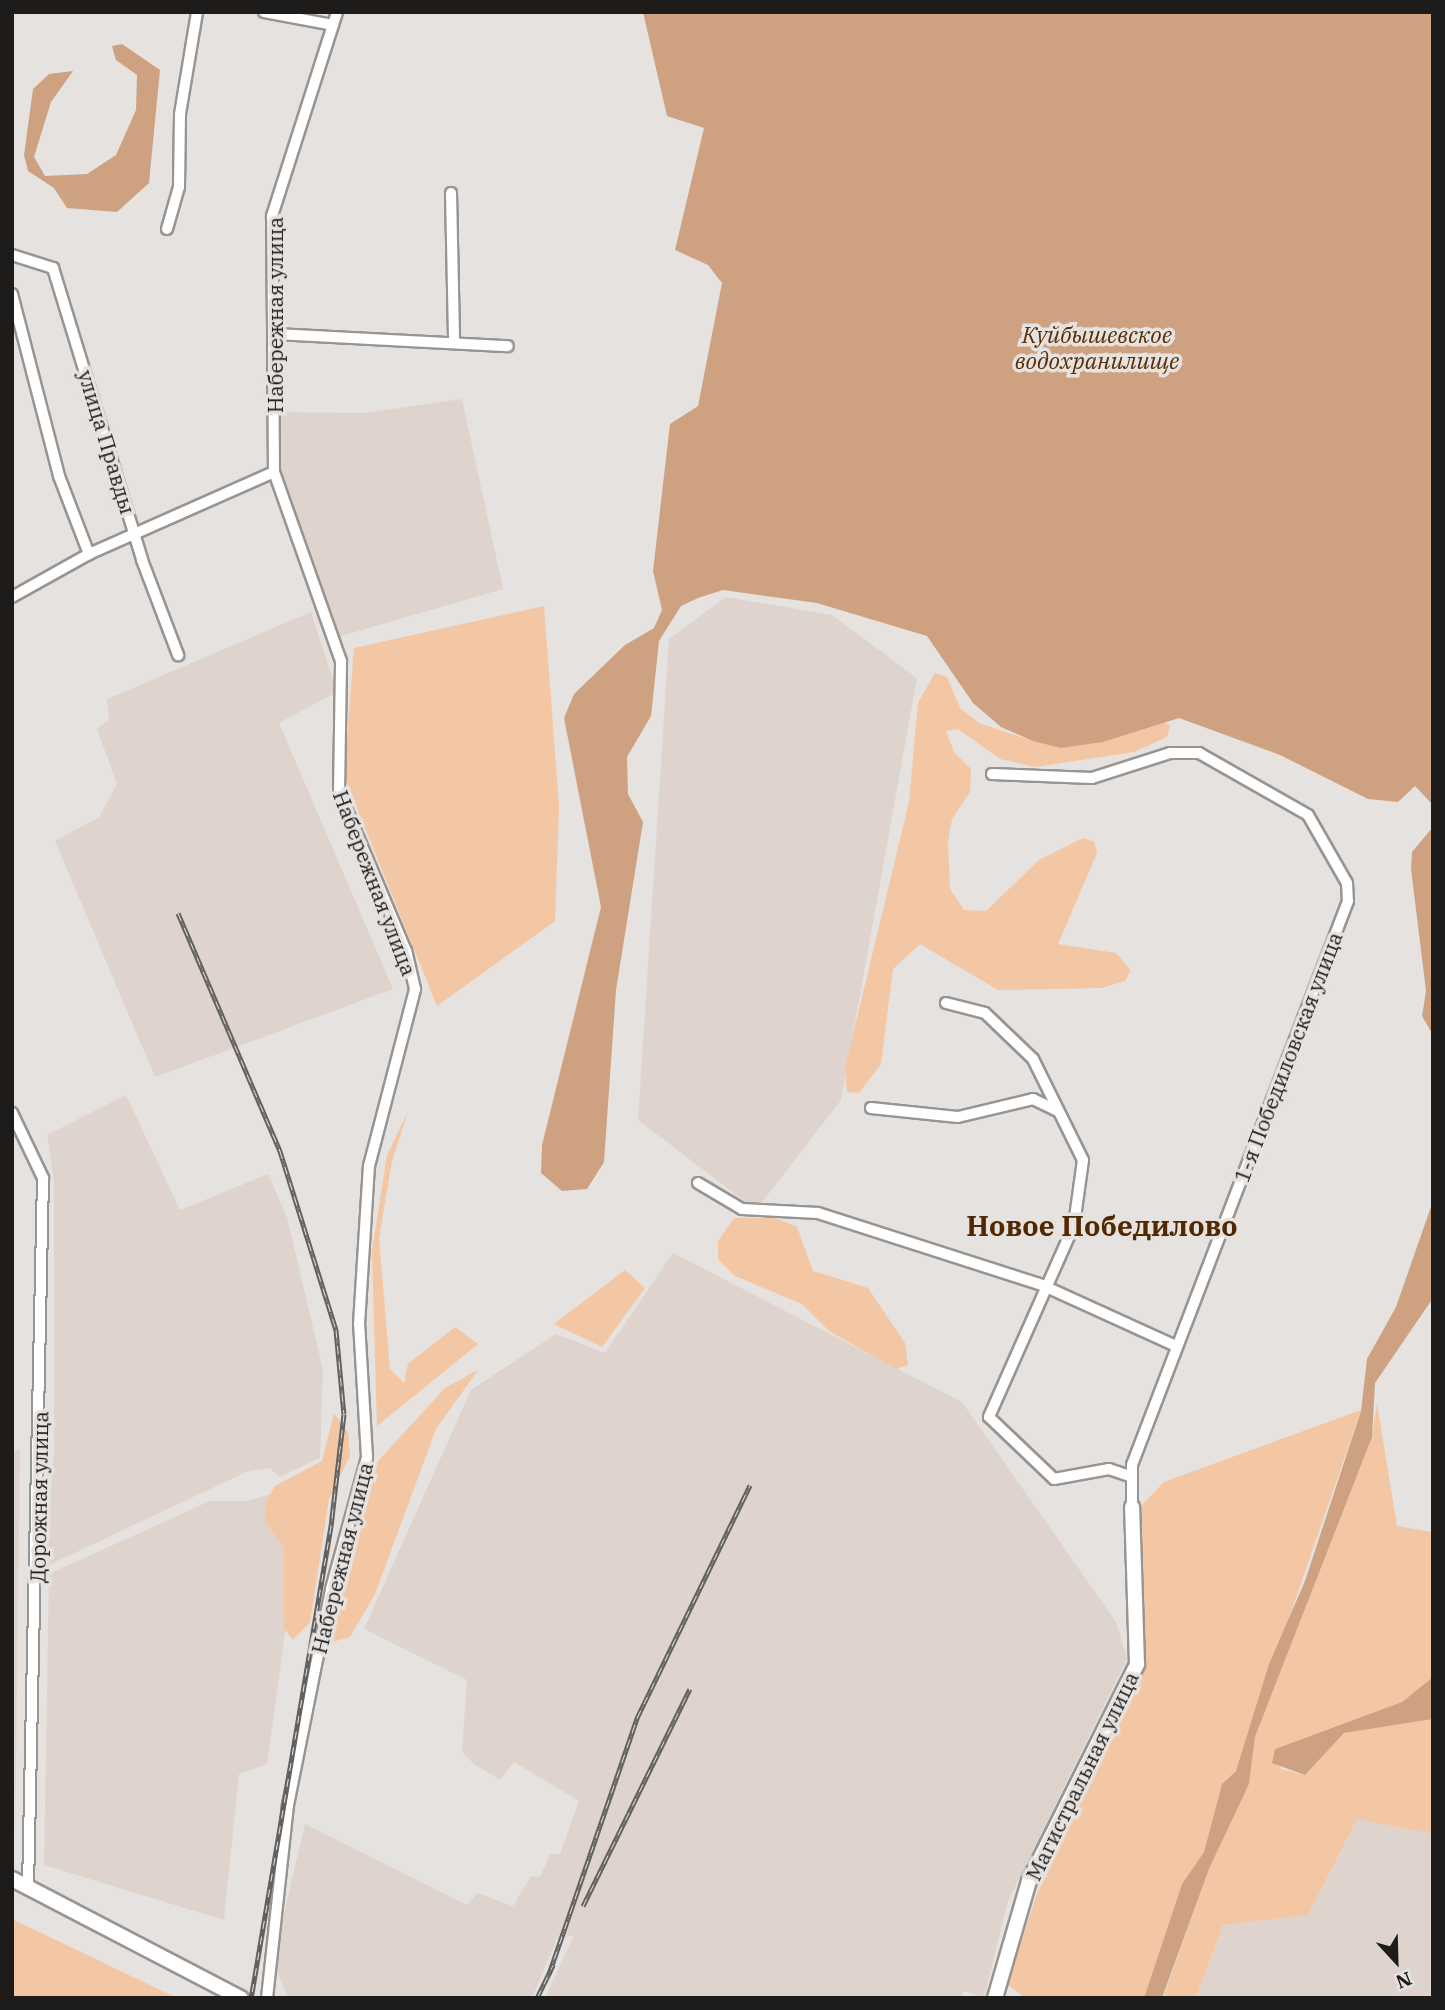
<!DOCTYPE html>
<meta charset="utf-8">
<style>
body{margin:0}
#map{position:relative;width:1445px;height:2010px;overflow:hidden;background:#e6e2df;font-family:"IBM Plex Serif",serif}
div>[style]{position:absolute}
.built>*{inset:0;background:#dfd4cd}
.green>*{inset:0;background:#f3c6a4}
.water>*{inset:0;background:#cea281}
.roads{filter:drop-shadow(2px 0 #989491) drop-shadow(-2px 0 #989491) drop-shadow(0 2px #989491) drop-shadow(0 -2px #989491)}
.street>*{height:10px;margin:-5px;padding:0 5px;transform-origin:5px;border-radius:5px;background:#fff}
.secondary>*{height:14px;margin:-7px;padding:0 7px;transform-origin:7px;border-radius:7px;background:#fff}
.rail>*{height:5px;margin-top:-2.5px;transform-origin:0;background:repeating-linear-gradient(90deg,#e6e2df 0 8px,#63615f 0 16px);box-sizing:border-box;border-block:2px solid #63615f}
span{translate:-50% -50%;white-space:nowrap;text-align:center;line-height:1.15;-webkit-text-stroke:7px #e6e2df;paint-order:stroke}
.street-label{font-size:21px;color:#1d1c1b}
.water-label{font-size:23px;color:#592f06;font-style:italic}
.district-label{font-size:28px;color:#512800;font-weight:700}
.frame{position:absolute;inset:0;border:14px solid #1d1c1b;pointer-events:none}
.north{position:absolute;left:1361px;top:1926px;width:70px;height:70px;-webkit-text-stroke:5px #e6e2df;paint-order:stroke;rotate:158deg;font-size:19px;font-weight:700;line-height:28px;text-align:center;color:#1d1c1b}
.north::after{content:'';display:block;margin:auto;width:24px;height:32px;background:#1d1c1b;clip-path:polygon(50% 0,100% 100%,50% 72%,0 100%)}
</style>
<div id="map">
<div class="built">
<i style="clip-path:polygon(462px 399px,503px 589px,331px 639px,270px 462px,269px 412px,365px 413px)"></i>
<i style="clip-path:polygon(726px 597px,832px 615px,917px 678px,841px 1100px,756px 1210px,638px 1120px,669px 639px)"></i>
<i style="clip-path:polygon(311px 612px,337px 692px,279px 723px,393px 989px,155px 1077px,55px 841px,99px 817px,117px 784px,97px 729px,109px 720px,107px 699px)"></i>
<i style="clip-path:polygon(126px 1095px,180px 1210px,268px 1174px,287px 1217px,323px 1370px,320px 1458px,279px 1477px,270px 1468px,246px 1472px,45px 1567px,54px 1451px,54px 1180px,47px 1135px)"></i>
<i style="clip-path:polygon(673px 1253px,962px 1402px,1116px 1622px,1127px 1659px,1008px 1901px,984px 1998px,964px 1991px,961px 1998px,545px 1998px,574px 1935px,557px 1939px,532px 1998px,288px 1998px,273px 1960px,305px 1824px,467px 1905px,477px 1893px,513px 1906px,531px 1876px,540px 1877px,550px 1854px,560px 1854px,579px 1801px,514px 1762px,500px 1780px,474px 1764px,462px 1752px,467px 1680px,364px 1629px,471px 1390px,556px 1334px,605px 1353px)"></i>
<i style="clip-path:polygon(20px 1449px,15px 1851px,12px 1452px)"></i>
<i style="clip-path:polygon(287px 1489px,297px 1547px,267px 1764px,239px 1774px,224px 1920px,44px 1865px,49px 1574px,210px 1501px,247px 1501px)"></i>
<i style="clip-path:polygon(1357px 1819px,1433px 1834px,1433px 1998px,1196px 1998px,1223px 1925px,1308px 1915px)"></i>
</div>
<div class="green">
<i style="clip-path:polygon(544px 606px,559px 806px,555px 921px,437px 1006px,344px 776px,354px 648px)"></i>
<i style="clip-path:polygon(935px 673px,947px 677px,960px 708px,979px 723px,1033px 741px,1103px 742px,1163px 721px,1170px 726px,1167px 737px,1134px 752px,1035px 767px,1000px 759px,958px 729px,946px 731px,954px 752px,971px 769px,970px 792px,952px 819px,948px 842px,950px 889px,964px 910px,986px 911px,1039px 860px,1083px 838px,1094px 842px,1097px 853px,1058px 944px,1116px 953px,1131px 970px,1125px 981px,1101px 988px,998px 990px,920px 944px,893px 969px,881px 1064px,859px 1093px,847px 1092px,845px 1068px,909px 802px,918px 703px)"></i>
<i style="clip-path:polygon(408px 1112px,392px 1161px,379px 1238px,390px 1369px,404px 1383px,408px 1364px,455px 1327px,478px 1344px,377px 1426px,372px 1251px,387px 1155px)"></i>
<i style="clip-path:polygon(734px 1218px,775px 1218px,797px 1227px,813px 1271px,868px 1288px,905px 1343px,908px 1365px,896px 1369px,829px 1331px,802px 1304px,735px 1276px,718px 1259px,718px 1241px)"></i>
<i style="clip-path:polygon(625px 1270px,645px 1288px,602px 1347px,554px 1324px)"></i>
<i style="clip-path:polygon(478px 1370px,436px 1429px,375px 1594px,350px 1637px,332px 1642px,329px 1631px,378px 1461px,445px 1388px)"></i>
<i style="clip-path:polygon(1377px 1403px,1397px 1526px,1433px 1532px,1433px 1677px,1402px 1702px,1275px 1749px,1281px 1769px,1305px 1775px,1344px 1733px,1433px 1719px,1433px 1834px,1357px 1819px,1308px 1915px,1223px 1925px,1196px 1998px,1163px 1998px,1209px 1869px,1249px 1784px,1255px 1737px,1372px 1437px)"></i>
<i style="clip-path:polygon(1361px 1410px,1236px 1771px,1222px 1784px,1204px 1852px,1182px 1884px,1144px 1998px,1025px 1998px,1007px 1984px,1037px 1894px,1142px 1665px,1141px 1506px,1164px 1482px)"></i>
<i style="clip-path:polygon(334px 1413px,348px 1432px,350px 1456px,329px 1499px,310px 1622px,293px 1640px,284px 1628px,284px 1547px,265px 1522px,266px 1502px,275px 1486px,322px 1461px)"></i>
<i style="clip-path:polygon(12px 1919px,177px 1998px,12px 1998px)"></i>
</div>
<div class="water">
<i style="clip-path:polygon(643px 12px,1433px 12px,1433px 805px,1415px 786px,1398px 802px,1368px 799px,1280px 755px,1179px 718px,1103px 742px,1061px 748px,1033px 741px,1001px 727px,973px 703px,927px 636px,817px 603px,723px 590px,698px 598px,681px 606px,659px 641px,651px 716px,627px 757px,628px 794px,643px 822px,616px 990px,604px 1162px,587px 1189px,562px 1191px,541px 1173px,542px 1145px,601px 907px,564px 718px,574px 694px,625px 645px,654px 628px,662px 610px,653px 571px,670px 424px,698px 406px,722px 283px,708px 265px,675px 250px,704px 128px,667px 116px)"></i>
<i style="clip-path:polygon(122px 44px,160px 70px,149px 183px,117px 212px,67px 208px,54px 188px,28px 171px,24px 155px,33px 89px,49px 74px,73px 71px,51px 102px,34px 157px,45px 176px,87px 174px,116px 155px,136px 110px,137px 75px,116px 60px,112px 46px)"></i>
<i style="clip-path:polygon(1433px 827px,1433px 1035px,1422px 1016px,1426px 991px,1411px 869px,1412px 852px)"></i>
<i style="clip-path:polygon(1433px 1201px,1433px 1298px,1375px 1383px,1372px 1437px,1255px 1737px,1249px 1784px,1209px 1869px,1162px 1998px,1144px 1998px,1182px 1884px,1204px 1852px,1222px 1784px,1236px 1771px,1269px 1664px,1305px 1581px,1361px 1411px,1367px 1359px,1396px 1307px)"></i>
<i style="clip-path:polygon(1433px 1677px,1433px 1719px,1344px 1733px,1305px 1775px,1272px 1763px,1275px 1749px,1402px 1702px)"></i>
</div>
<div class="roads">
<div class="street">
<i style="left:264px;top:12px;width:70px;rotate:10.7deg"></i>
<i style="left:451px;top:193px;width:147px;rotate:88.8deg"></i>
<i style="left:167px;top:229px;width:44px;rotate:-74.1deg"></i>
<i style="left:179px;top:187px;width:73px;rotate:-89.2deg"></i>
<i style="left:180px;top:114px;width:103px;rotate:-80.5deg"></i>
<i style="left:12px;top:255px;width:43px;rotate:17.6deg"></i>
<i style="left:53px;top:268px;width:305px;rotate:73deg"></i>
<i style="left:142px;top:560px;width:102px;rotate:69.2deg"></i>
<i style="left:12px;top:294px;width:188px;rotate:75.5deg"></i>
<i style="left:59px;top:476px;width:84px;rotate:69deg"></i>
<i style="left:276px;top:334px;width:232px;rotate:3deg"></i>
<i style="left:12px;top:597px;width:88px;rotate:-29.2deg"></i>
<i style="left:89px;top:554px;width:202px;rotate:-23.9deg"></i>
<i style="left:992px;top:774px;width:100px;rotate:2.3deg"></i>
<i style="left:1092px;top:778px;width:82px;rotate:-17.8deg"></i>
<i style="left:1170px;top:753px;width:29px"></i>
<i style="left:1199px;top:753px;width:125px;rotate:29.6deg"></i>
<i style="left:1308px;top:815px;width:78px;rotate:60.2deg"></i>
<i style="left:1347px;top:883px;width:18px;rotate:87deg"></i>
<i style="left:1348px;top:901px;width:604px;rotate:110.96deg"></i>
<i style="left:1132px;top:1465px;width:42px;rotate:90deg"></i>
<i style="left:946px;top:1003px;width:40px;rotate:14.4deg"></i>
<i style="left:985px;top:1013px;width:66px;rotate:43.8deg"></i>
<i style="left:1033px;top:1059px;width:113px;rotate:63.7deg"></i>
<i style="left:1083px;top:1160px;width:66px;rotate:97.9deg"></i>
<i style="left:1074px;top:1225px;width:210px;rotate:113.9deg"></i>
<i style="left:989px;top:1417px;width:90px;rotate:43.6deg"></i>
<i style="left:1054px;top:1479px;width:56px;rotate:-10.3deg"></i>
<i style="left:1109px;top:1469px;width:24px;rotate:19deg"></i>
<i style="left:871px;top:1108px;width:87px;rotate:5.9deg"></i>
<i style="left:958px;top:1117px;width:77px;rotate:-13.5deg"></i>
<i style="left:1033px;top:1099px;width:28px;rotate:26deg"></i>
<i style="left:12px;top:1113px;width:72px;rotate:64.5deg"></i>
<i style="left:43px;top:1178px;width:709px;rotate:91.21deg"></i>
<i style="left:698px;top:1183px;width:51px;rotate:30.6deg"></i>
<i style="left:742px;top:1209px;width:76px;rotate:3deg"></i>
<i style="left:818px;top:1213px;width:235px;rotate:17.8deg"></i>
<i style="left:1042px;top:1285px;width:147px;rotate:24.5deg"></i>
<i style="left:267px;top:1998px;width:194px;rotate:-83.8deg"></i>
<i style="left:288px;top:1805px;width:220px;rotate:-78.7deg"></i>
<i style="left:331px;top:1589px;width:137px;rotate:-74.7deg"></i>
<i style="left:367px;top:1457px;width:133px;rotate:-93.4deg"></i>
<i style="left:359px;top:1324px;width:158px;rotate:-86.4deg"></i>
<i style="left:369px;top:1166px;width:183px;rotate:-75.4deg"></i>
<i style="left:415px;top:989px;width:39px;rotate:-103deg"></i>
<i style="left:406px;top:951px;width:173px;rotate:-112.8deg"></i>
<i style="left:339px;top:792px;width:131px;rotate:-89.1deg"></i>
<i style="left:341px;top:661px;width:201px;rotate:-109.5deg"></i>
<i style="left:274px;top:472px;width:256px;rotate:-90.4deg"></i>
<i style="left:272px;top:216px;width:214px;rotate:-72.3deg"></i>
</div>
<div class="secondary">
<i style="left:12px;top:1879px;width:258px;rotate:27.5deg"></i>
<i style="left:995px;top:1998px;width:122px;rotate:-73.8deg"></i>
<i style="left:1029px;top:1881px;width:242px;rotate:-63.5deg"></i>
<i style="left:1137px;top:1664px;width:157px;rotate:-91.8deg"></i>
</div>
</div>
<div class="rail">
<i style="left:178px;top:913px;width:259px;rotate:66.8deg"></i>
<i style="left:280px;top:1151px;width:188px;rotate:72.6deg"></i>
<i style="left:336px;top:1330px;width:84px;rotate:84.6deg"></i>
<i style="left:344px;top:1414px;width:113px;rotate:96.6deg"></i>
<i style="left:331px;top:1526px;width:479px;rotate:99.6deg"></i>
<i style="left:583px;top:1906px;width:242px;rotate:-63.8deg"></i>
<i style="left:549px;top:1974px;width:271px;rotate:-71deg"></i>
<i style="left:637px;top:1718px;width:259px;rotate:-64.1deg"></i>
<i style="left:537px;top:1998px;width:37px;rotate:-64deg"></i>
</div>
<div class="street-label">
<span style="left:275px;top:315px;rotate:-90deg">Набережная улица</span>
<span style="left:107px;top:442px;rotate:73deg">улица Правды</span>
<span style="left:375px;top:883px;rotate:69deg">Набережная улица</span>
<span style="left:1288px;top:1057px;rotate:-69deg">1-я Победиловская улица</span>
<span style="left:39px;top:1497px;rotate:-89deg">Дорожная улица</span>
<span style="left:342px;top:1558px;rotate:-76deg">Набережная улица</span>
<span style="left:1082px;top:1776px;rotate:-64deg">Магистральная улица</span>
</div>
<div class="water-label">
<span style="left:1097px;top:347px">Куйбышевское<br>водохранилище</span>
</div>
<div class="district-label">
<span style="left:1102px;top:1226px">Новое Победилово</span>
</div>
<div class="frame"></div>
<div class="north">N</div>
</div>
